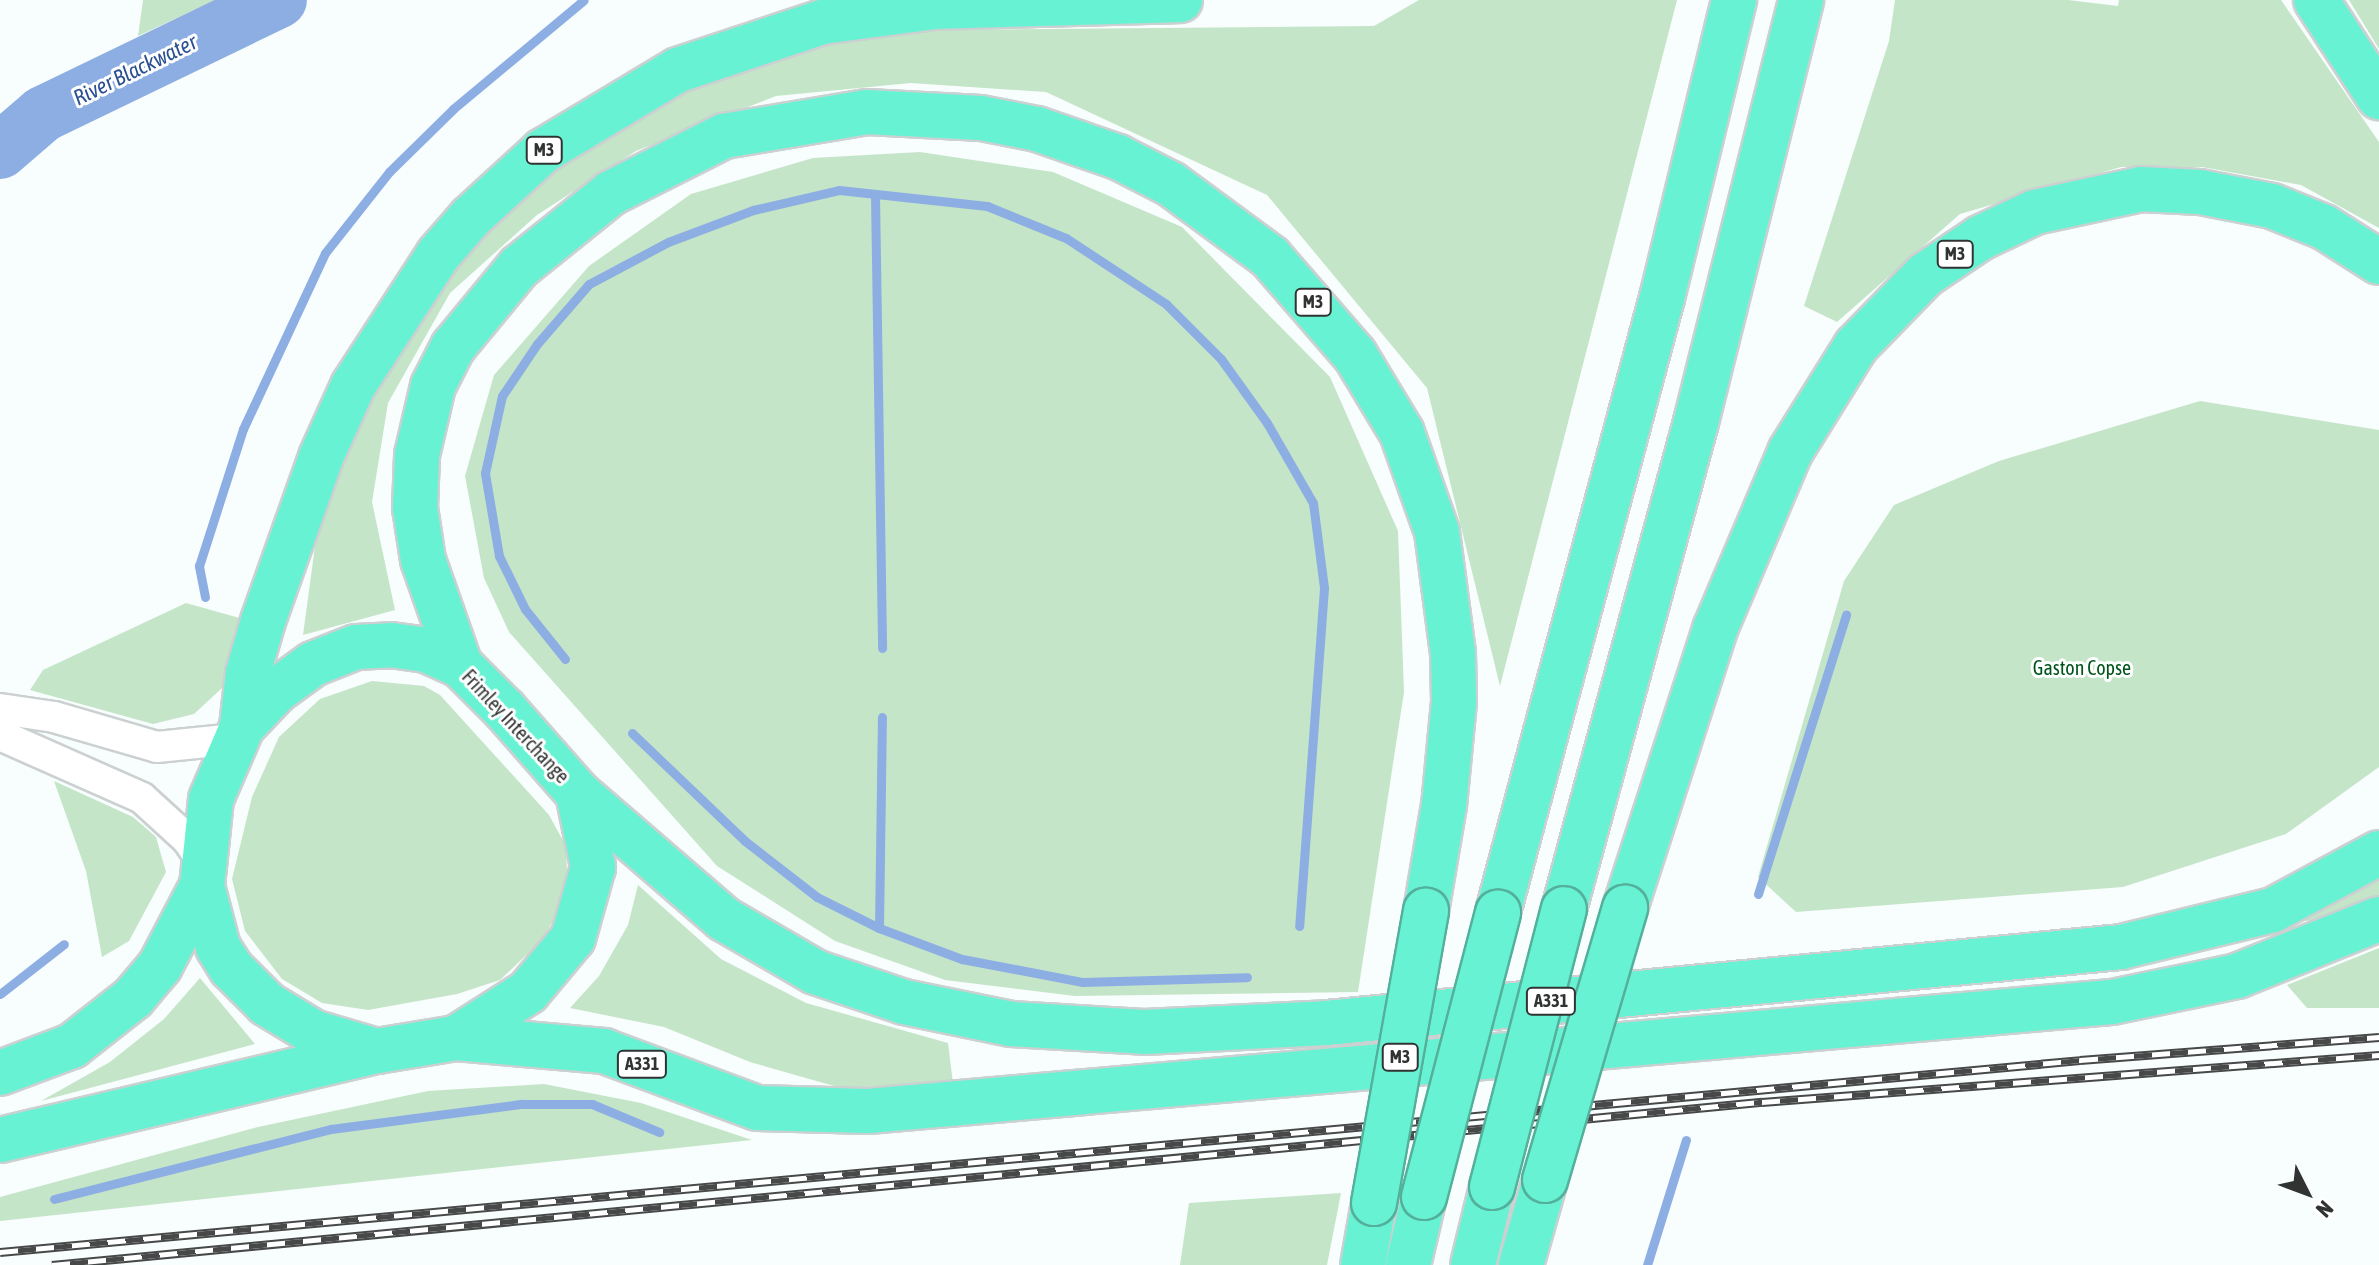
<!DOCTYPE html>
<style>
body{margin:0}
#map{position:relative;width:2379px;height:1265px;overflow:hidden;background:#f8fdfd;font-family:"Asap Condensed",sans-serif}
div>[style]{position:absolute}
.green>*{inset:0;background:#c5e5c8}
.stream>*{height:9px;margin:-4.5px;padding:0 4.5px;transform-origin:4.5px;border-radius:4.5px;background:#8daee3}
.river>*{height:56px;margin:-28px;padding:0 28px;transform-origin:28px;border-radius:28px;background:#8daee3}
.roads{filter:drop-shadow(2px 0 #cbd0d1) drop-shadow(-2px 0 #cbd0d1) drop-shadow(0 2px #cbd0d1) drop-shadow(0 -2px #cbd0d1)}
.street>*{height:30px;margin:-15px;padding:0 15px;transform-origin:15px;border-radius:15px;background:#fff}
.highway>*{height:44px;margin:-22px;padding:0 22px;transform-origin:22px;border-radius:22px;background:#67f3d3}
.rail>*{height:9px;margin-top:-4.5px;transform-origin:0;background:repeating-linear-gradient(90deg,#fff 0 18px,#474949 0 36px);box-sizing:border-box;border-block:2px solid #474949}
.bridges{filter:drop-shadow(2px 0 #54b09b) drop-shadow(-2px 0 #54b09b) drop-shadow(0 2px #54b09b) drop-shadow(0 -2px #54b09b)}
.highway-bridge>*{height:44px;margin:-22px;padding:0 22px;transform-origin:22px;border-radius:22px;background:#67f3d3}
span{translate:-50% -50%;white-space:nowrap;text-align:center;line-height:1.15;-webkit-text-stroke:6px #fff;paint-order:stroke}
.shield-label span{padding:2px 6px;background:#fff;border:2px solid;border-radius:6px;-webkit-text-stroke-width:0}
.shield-label{font-size:18px;color:#313333;font-weight:700}
.park-label{font-size:20px;color:#00541a}
.street-label{font-size:20px;color:#313333}
.water-label{font-size:22px;color:#295091;font-style:italic}
.north{position:absolute;left:2267px;top:1153px;width:80px;height:80px;-webkit-text-stroke:6px #fff;paint-order:stroke;rotate:132deg;font-size:22px;font-weight:700;line-height:32px;text-align:center;color:#313333}
.north::after{content:'';display:block;margin:auto;width:28px;height:36px;background:#313333;clip-path:polygon(50% 0,100% 100%,50% 72%,0 100%)}
</style>
<div id="map">
<div class="green">
<i style="clip-path:polygon(143px 0,216px 0,138px 36px)"></i>
<i style="clip-path:polygon(1419px 0,1677px 0,1500px 686px,1427px 388px,1267px 195px,1046px 92px,911px 83px,776px 96px,636px 151px,537px 215px,450px 293px,388px 403px,372px 502px,395px 610px,303px 635px,318px 524px,355px 418px,414px 319px,503px 210px,595px 139px,709px 76px,771px 54px,931px 30px,1374px 26px)"></i>
<i style="clip-path:polygon(1895px 0,2068px 0,2118px 6px,2119px 0,2281px 0,2379px 142px,2379px 228px,2301px 185px,2202px 167px,2121px 167px,1960px 214px,1837px 322px,1804px 306px,1889px 41px)"></i>
<i style="clip-path:polygon(2349px 0,2379px 0,2379px 49px)"></i>
<i style="clip-path:polygon(920px 152px,1053px 172px,1182px 227px,1330px 377px,1398px 531px,1404px 692px,1358px 992px,1075px 996px,945px 980px,835px 941px,717px 866px,509px 632px,484px 578px,465px 476px,494px 375px,589px 266px,691px 194px,813px 158px)"></i>
<i style="clip-path:polygon(2200px 401px,2379px 430px,2379px 767px,2286px 834px,2123px 887px,1796px 912px,1758px 877px,1844px 581px,1894px 505px,1999px 461px)"></i>
<i style="clip-path:polygon(186px 603px,243px 619px,222px 688px,194px 714px,153px 724px,30px 690px,43px 670px)"></i>
<i style="clip-path:polygon(372px 681px,424px 686px,440px 695px,549px 815px,566px 846px,567px 875px,554px 920px,539px 943px,500px 980px,457px 994px,368px 1010px,322px 1003px,282px 979px,245px 931px,232px 879px,252px 797px,279px 737px,320px 699px)"></i>
<i style="clip-path:polygon(54px 781px,133px 817px,156px 837px,166px 872px,129px 941px,102px 957px,86px 871px)"></i>
<i style="clip-path:polygon(2379px 869px,2379px 896px,2342px 919px,2285px 922px)"></i>
<i style="clip-path:polygon(638px 885px,721px 959px,806px 1003px,948px 1043px,953px 1083px,841px 1088px,750px 1062px,664px 1027px,570px 1008px,599px 976px,628px 925px)"></i>
<i style="clip-path:polygon(2379px 948px,2379px 1008px,2307px 1008px,2287px 985px)"></i>
<i style="clip-path:polygon(200px 978px,255px 1044px,41px 1101px,110px 1062px,164px 1019px)"></i>
<i style="clip-path:polygon(544px 1084px,641px 1103px,752px 1140px,0 1221px,0 1197px,258px 1127px,428px 1091px)"></i>
<i style="clip-path:polygon(1341px 1193px,1327px 1265px,1180px 1265px,1189px 1203px)"></i>
</div>
<div class="stream">
<i style="left:875px;top:196px;width:452px;rotate:89.1deg"></i>
<i style="left:205px;top:597px;width:32px;rotate:-101deg"></i>
<i style="left:199px;top:566px;width:144px;rotate:-72.2deg"></i>
<i style="left:243px;top:429px;width:194px;rotate:-65deg"></i>
<i style="left:325px;top:253px;width:103px;rotate:-51.7deg"></i>
<i style="left:389px;top:172px;width:90px;rotate:-44.5deg"></i>
<i style="left:453px;top:109px;width:170px;rotate:-39.8deg"></i>
<i style="left:565px;top:659px;width:64px;rotate:-128.7deg"></i>
<i style="left:525px;top:609px;width:59px;rotate:-116.1deg"></i>
<i style="left:499px;top:556px;width:84px;rotate:-99.6deg"></i>
<i style="left:485px;top:473px;width:79px;rotate:-77.6deg"></i>
<i style="left:502px;top:396px;width:63px;rotate:-56.1deg"></i>
<i style="left:537px;top:344px;width:79px;rotate:-49.1deg"></i>
<i style="left:589px;top:284px;width:89px;rotate:-28deg"></i>
<i style="left:668px;top:242px;width:91px;rotate:-20.6deg"></i>
<i style="left:753px;top:210px;width:88px;rotate:-13.1deg"></i>
<i style="left:839px;top:190px;width:149px;rotate:6.2deg"></i>
<i style="left:987px;top:206px;width:85px;rotate:22.1deg"></i>
<i style="left:1066px;top:238px;width:120px;rotate:33.4deg"></i>
<i style="left:1166px;top:304px;width:78px;rotate:45deg"></i>
<i style="left:1221px;top:359px;width:79px;rotate:54.3deg"></i>
<i style="left:1267px;top:423px;width:92px;rotate:60.1deg"></i>
<i style="left:1313px;top:503px;width:86px;rotate:82.6deg"></i>
<i style="left:1324px;top:588px;width:339px;rotate:94.2deg"></i>
<i style="left:632px;top:733px;width:156px;rotate:43.7deg"></i>
<i style="left:745px;top:841px;width:91px;rotate:37.9deg"></i>
<i style="left:817px;top:897px;width:69px;rotate:26.6deg"></i>
<i style="left:879px;top:928px;width:89px;rotate:20.5deg"></i>
<i style="left:962px;top:959px;width:123px;rotate:10.8deg"></i>
<i style="left:1083px;top:982px;width:164px;rotate:-1.7deg"></i>
<i style="left:1758px;top:894px;width:293px;rotate:-72.5deg"></i>
<i style="left:879px;top:928px;width:211px;rotate:-89.2deg"></i>
<i style="left:0;top:994px;width:81px;rotate:-38deg"></i>
<i style="left:54px;top:1199px;width:286px;rotate:-14.2deg"></i>
<i style="left:331px;top:1129px;width:193px;rotate:-7.5deg"></i>
<i style="left:522px;top:1104px;width:70px"></i>
<i style="left:592px;top:1104px;width:73px;rotate:22.7deg"></i>
<i style="left:1647px;top:1265px;width:131px;rotate:-72.7deg"></i>
</div>
<div class="river">
<i style="left:0;top:151px;width:57px;rotate:-40.7deg"></i>
<i style="left:43px;top:114px;width:262px;rotate:-25.8deg"></i>
</div>
<div class="roads">
<div class="street">
<i style="left:0;top:709px;width:55px;rotate:8.4deg"></i>
<i style="left:54px;top:717px;width:107px;rotate:16.2deg"></i>
<i style="left:157px;top:747px;width:79px;rotate:-5.8deg"></i>
<i style="left:0;top:735px;width:155px;rotate:23.9deg"></i>
<i style="left:142px;top:798px;width:61px;rotate:42.3deg"></i>
<i style="left:187px;top:839px;width:28px;rotate:55deg"></i>
</div>
<div class="highway">
<i style="left:2316px;top:0;width:116px;rotate:57deg"></i>
<i style="left:391px;top:645px;width:35px;rotate:8deg"></i>
<i style="left:426px;top:650px;width:37px;rotate:24deg"></i>
<i style="left:460px;top:665px;width:64px;rotate:45deg"></i>
<i style="left:505px;top:710px;width:111px;rotate:48.7deg"></i>
<i style="left:578px;top:793px;width:76px;rotate:78.5deg"></i>
<i style="left:593px;top:867px;width:74px;rotate:105.7deg"></i>
<i style="left:573px;top:938px;width:70px;rotate:129.8deg"></i>
<i style="left:528px;top:992px;width:85px;rotate:147.4deg"></i>
<i style="left:456px;top:1038px;width:80px;rotate:170.7deg"></i>
<i style="left:377px;top:1051px;width:67px;rotate:-163.5deg"></i>
<i style="left:313px;top:1032px;width:54px;rotate:-148.7deg"></i>
<i style="left:267px;top:1004px;width:51px;rotate:-135deg"></i>
<i style="left:231px;top:968px;width:25px;rotate:-122deg"></i>
<i style="left:218px;top:947px;width:63px;rotate:-104.7deg"></i>
<i style="left:202px;top:886px;width:87px;rotate:-84.1deg"></i>
<i style="left:211px;top:799px;width:78px;rotate:-66.7deg"></i>
<i style="left:242px;top:727px;width:50px;rotate:-46.6deg"></i>
<i style="left:276px;top:691px;width:46px;rotate:-36.1deg"></i>
<i style="left:313px;top:664px;width:46px;rotate:-21.6deg"></i>
<i style="left:356px;top:647px;width:35px;rotate:-3deg"></i>
<i style="left:460px;top:665px;width:111px;rotate:-109.4deg"></i>
<i style="left:423px;top:560px;width:53px;rotate:-98.7deg"></i>
<i style="left:415px;top:508px;width:53px;rotate:-87.8deg"></i>
<i style="left:417px;top:455px;width:71px;rotate:-76.9deg"></i>
<i style="left:433px;top:386px;width:44px;rotate:-62.9deg"></i>
<i style="left:453px;top:347px;width:104px;rotate:-50.5deg"></i>
<i style="left:519px;top:267px;width:118px;rotate:-38.8deg"></i>
<i style="left:611px;top:193px;width:127px;rotate:-26.8deg"></i>
<i style="left:724px;top:136px;width:145px;rotate:-9.5deg"></i>
<i style="left:867px;top:112px;width:114px;rotate:3deg"></i>
<i style="left:981px;top:118px;width:57px;rotate:11.1deg"></i>
<i style="left:1037px;top:129px;width:86px;rotate:19.1deg"></i>
<i style="left:1118px;top:157px;width:59px;rotate:27deg"></i>
<i style="left:1171px;top:184px;width:123px;rotate:36.4deg"></i>
<i style="left:1270px;top:257px;width:130px;rotate:49.1deg"></i>
<i style="left:1355px;top:355px;width:91px;rotate:58.9deg"></i>
<i style="left:1402px;top:433px;width:105px;rotate:70.5deg"></i>
<i style="left:1437px;top:532px;width:122px;rotate:82.5deg"></i>
<i style="left:1453px;top:653px;width:49px;rotate:88.8deg"></i>
<i style="left:1454px;top:702px;width:103px;rotate:95.5deg"></i>
<i style="left:1444px;top:805px;width:108px;rotate:99.6deg"></i>
<i style="left:242px;top:727px;width:54px;rotate:-83.7deg"></i>
<i style="left:248px;top:673px;width:54px;rotate:-73.9deg"></i>
<i style="left:263px;top:621px;width:174px;rotate:-70.5deg"></i>
<i style="left:321px;top:457px;width:78px;rotate:-65.7deg"></i>
<i style="left:353px;top:386px;width:156px;rotate:-57deg"></i>
<i style="left:438px;top:255px;width:50px;rotate:-49deg"></i>
<i style="left:471px;top:217px;width:98px;rotate:-42.5deg"></i>
<i style="left:543px;top:151px;width:157px;rotate:-31deg"></i>
<i style="left:678px;top:70px;width:152px;rotate:-18.4deg"></i>
<i style="left:822px;top:22px;width:114px;rotate:-7.6deg"></i>
<i style="left:935px;top:7px;width:245px;rotate:-1.6deg"></i>
<i style="left:578px;top:793px;width:193px;rotate:40.8deg"></i>
<i style="left:724px;top:919px;width:105px;rotate:30.2deg"></i>
<i style="left:815px;top:972px;width:94px;rotate:18.6deg"></i>
<i style="left:904px;top:1002px;width:109px;rotate:11.6deg"></i>
<i style="left:1011px;top:1024px;width:133px;rotate:3.4deg"></i>
<i style="left:1144px;top:1032px;width:182px;rotate:-2.8deg"></i>
<i style="left:1326px;top:1023px;width:799px;rotate:-5.46deg"></i>
<i style="left:2121px;top:947px;width:156px;rotate:-13.7deg"></i>
<i style="left:2273px;top:910px;width:120px;rotate:-28.3deg"></i>
<i style="left:1625px;top:908px;width:293px;rotate:-72.1deg"></i>
<i style="left:1715px;top:629px;width:192px;rotate:-67deg"></i>
<i style="left:1790px;top:452px;width:125px;rotate:-58.1deg"></i>
<i style="left:1856px;top:346px;width:99px;rotate:-45.8deg"></i>
<i style="left:1925px;top:275px;width:66px;rotate:-33.9deg"></i>
<i style="left:1980px;top:238px;width:61px;rotate:-25.3deg"></i>
<i style="left:2035px;top:212px;width:108px;rotate:-12.2deg"></i>
<i style="left:2141px;top:189px;width:59px;rotate:2.9deg"></i>
<i style="left:2200px;top:192px;width:73px;rotate:11deg"></i>
<i style="left:2272px;top:206px;width:56px;rotate:22deg"></i>
<i style="left:2324px;top:227px;width:65px;rotate:32.5deg"></i>
<i style="left:1564px;top:909px;width:505px;rotate:-74.83deg"></i>
<i style="left:1696px;top:422px;width:435px;rotate:-76deg"></i>
<i style="left:1498px;top:912px;width:636px;rotate:-75.05deg"></i>
<i style="left:1662px;top:298px;width:307px;rotate:-76.4deg"></i>
<i style="left:456px;top:1038px;width:149px;rotate:5deg"></i>
<i style="left:604px;top:1051px;width:163px;rotate:20.4deg"></i>
<i style="left:757px;top:1108px;width:111px;rotate:1.5deg"></i>
<i style="left:868px;top:1111px;width:1249px;rotate:-5.01deg"></i>
<i style="left:2112px;top:1002px;width:128px;rotate:-11.7deg"></i>
<i style="left:2237px;top:976px;width:153px;rotate:-21.9deg"></i>
<i style="left:0;top:1073px;width:77px;rotate:-20.6deg"></i>
<i style="left:72px;top:1046px;width:78px;rotate:-38.2deg"></i>
<i style="left:133px;top:998px;width:42px;rotate:-49.8deg"></i>
<i style="left:160px;top:966px;width:90px;rotate:-62.3deg"></i>
<i style="left:0;top:1140px;width:381px;rotate:-13.3deg"></i>
<i style="left:1363px;top:1265px;width:63px;rotate:-79.9deg"></i>
<i style="left:1408px;top:1265px;width:70px;rotate:-76.8deg"></i>
<i style="left:1473px;top:1265px;width:80px;rotate:-76.3deg"></i>
<i style="left:1521px;top:1265px;width:88px;rotate:-74.2deg"></i>
</div>
</div>
<div class="rail">
<i style="left:0;top:1252px;width:2089px;rotate:-5.27deg"></i>
<i style="left:2080px;top:1060px;width:300px;rotate:-4.4deg"></i>
<i style="left:52px;top:1265px;width:1718px;rotate:-5.45deg"></i>
<i style="left:1762px;top:1102px;width:619px;rotate:-4.36deg"></i>
</div>
<div class="bridges">
<div class="highway-bridge">
<i style="left:1545px;top:1180px;width:284px;rotate:-73.6deg"></i>
<i style="left:1492px;top:1187px;width:287px;rotate:-75.5deg"></i>
<i style="left:1424px;top:1197px;width:294px;rotate:-75.4deg"></i>
<i style="left:1374px;top:1203px;width:297px;rotate:-79.9deg"></i>
</div>
</div>
<div class="shield-label">
<span style="left:544px;top:150px">M3</span>
<span style="left:1955px;top:254px">M3</span>
<span style="left:1313px;top:302px">M3</span>
<span style="left:1551px;top:1001px">A331</span>
<span style="left:1400px;top:1057px">M3</span>
<span style="left:642px;top:1064px">A331</span>
</div>
<div class="park-label">
<span style="left:2082px;top:667px">Gaston Copse</span>
</div>
<div class="street-label">
<span style="left:516px;top:726px;rotate:47deg">Frimley Interchange</span>
</div>
<div class="water-label">
<span style="left:135px;top:70px;rotate:-26deg">River Blackwater</span>
</div>
<div class="north">N</div>
</div>
